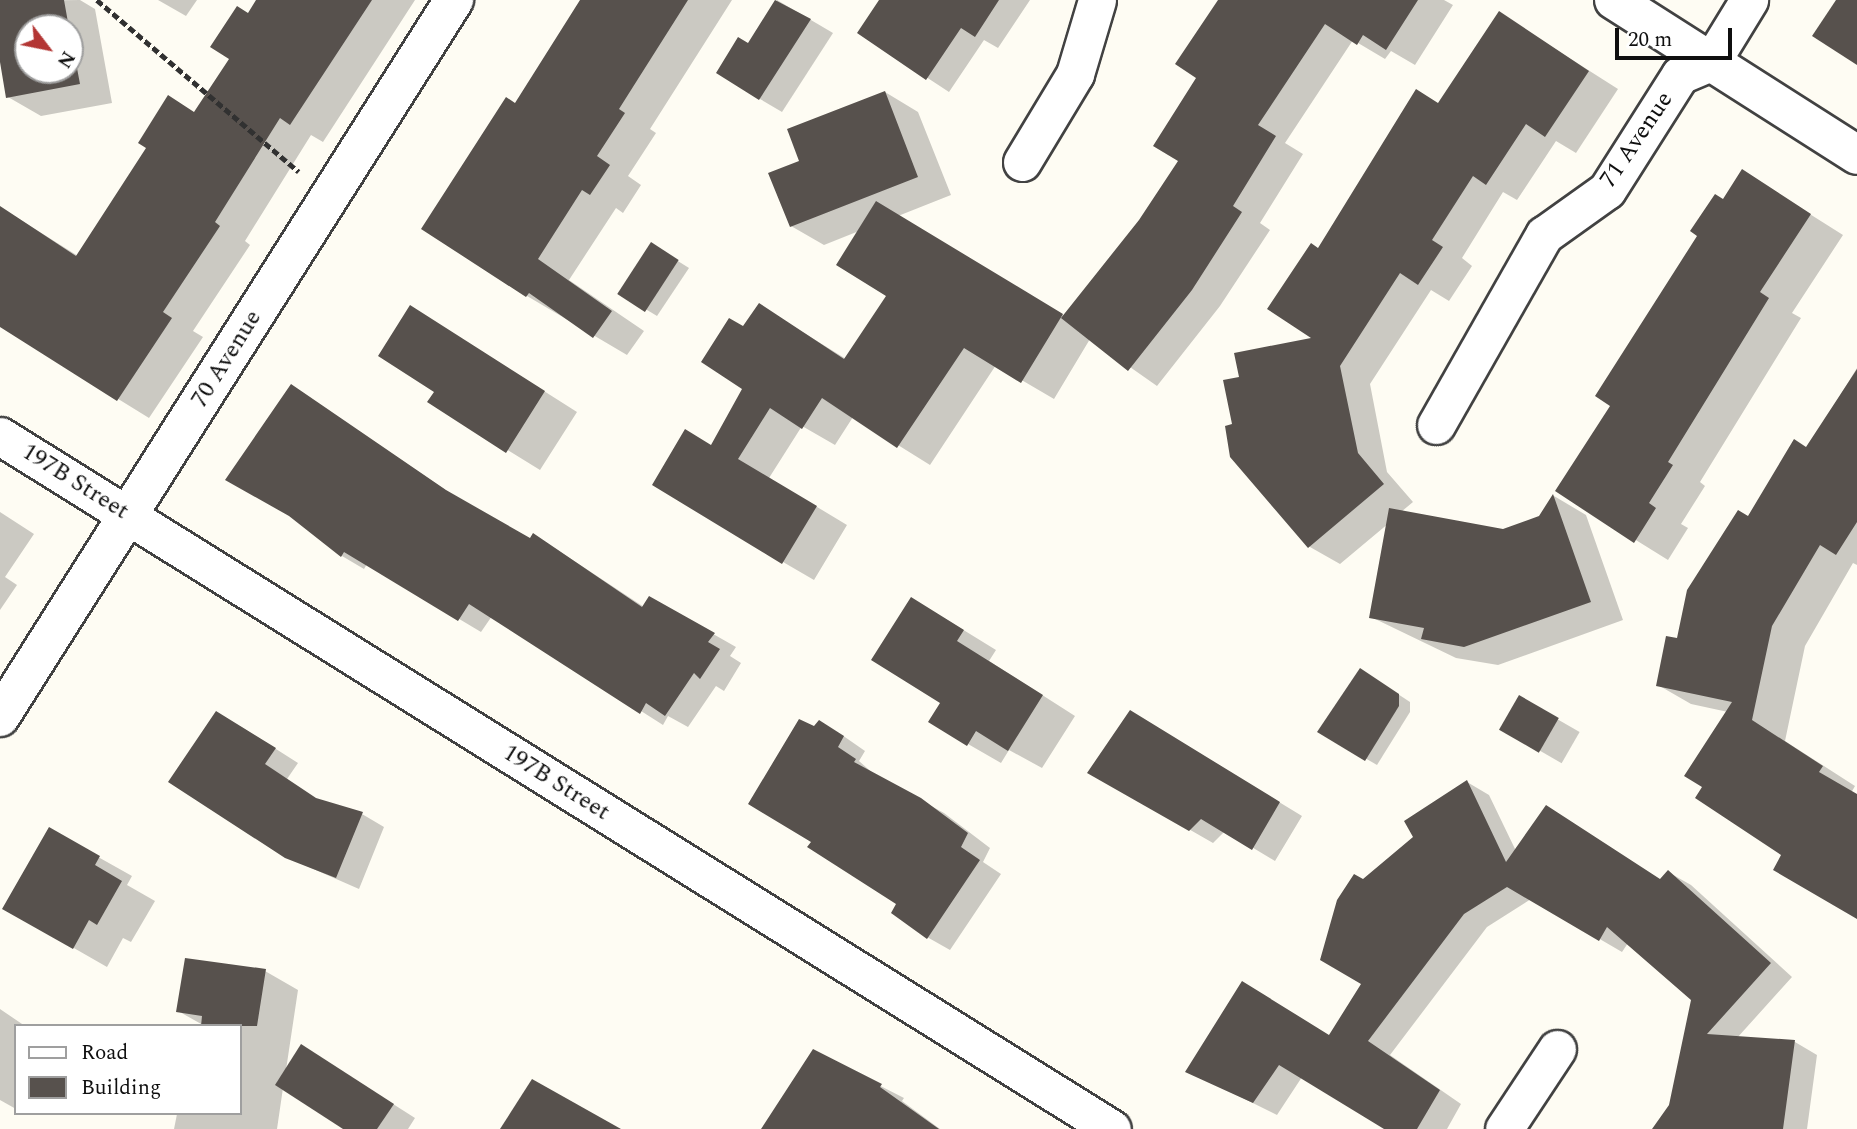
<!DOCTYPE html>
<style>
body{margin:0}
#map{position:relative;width:1857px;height:1129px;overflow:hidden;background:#fefcf3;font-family:Spectral,serif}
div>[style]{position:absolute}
.shadow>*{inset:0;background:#0003;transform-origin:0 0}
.building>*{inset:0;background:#57514d;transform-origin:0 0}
.path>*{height:4.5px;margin-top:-2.25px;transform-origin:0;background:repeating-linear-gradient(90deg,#313131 0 7px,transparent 0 10.5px)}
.roads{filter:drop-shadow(2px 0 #424242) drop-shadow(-2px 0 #424242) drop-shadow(0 2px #424242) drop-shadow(0 -2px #424242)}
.minor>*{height:37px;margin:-18.5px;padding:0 18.5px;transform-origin:18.5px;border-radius:18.5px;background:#fff}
.tertiary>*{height:38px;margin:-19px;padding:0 19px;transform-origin:19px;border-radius:19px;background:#fff}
span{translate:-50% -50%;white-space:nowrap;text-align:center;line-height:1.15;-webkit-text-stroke:7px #fff;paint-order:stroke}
.street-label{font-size:24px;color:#0f0f0f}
.legend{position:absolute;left:14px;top:1024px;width:228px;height:91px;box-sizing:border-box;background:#fff;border:2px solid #9f9f9f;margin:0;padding:9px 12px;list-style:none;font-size:21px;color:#0f0f0f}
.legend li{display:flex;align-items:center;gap:14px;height:35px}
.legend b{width:35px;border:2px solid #9f9f9f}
.north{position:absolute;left:14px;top:14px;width:70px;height:70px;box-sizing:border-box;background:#fff;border:2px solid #9f9f9f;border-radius:50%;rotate:122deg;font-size:19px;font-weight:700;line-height:28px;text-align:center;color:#0f0f0f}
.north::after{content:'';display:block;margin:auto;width:24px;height:32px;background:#b33634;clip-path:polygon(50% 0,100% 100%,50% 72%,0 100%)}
.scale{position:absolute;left:1615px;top:28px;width:117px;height:32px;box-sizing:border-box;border:4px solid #0f0f0f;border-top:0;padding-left:9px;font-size:21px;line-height:24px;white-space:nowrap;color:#0f0f0f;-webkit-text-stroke:5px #fff;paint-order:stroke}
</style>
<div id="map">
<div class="shadow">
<i style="clip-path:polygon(evenodd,80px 0,95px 9px,112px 103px,41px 116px,8px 97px,0 53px,0 1px,80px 0,28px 28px,70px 28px,70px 70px,28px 70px,28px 28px)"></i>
<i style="clip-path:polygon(158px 0,197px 0,186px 16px)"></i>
<i style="clip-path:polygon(258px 0,415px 0,323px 142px,311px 135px,245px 241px,250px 245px,193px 331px,203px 337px,149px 418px,0 326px,0 207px,78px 256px,149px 148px,195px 113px,232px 59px)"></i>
<i style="clip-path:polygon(583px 0,732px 0,650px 129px,656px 133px,628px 176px,641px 185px,623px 213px,616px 208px,569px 280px,644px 331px,627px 355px,527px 296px,515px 105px)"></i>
<i style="clip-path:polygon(777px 0,833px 33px,782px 112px,760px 99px,749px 45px)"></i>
<i style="clip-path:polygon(881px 0,1030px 0,998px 48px,984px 40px,949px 92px,859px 33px)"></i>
<i style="clip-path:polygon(1220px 0,1444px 0,1453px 5px,1415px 65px,1391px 51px,1385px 59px,1353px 40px,1285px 143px,1303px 154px,1260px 223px,1270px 230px,1220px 306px,1157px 386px,1090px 339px,1054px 399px,996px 365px,930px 465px,853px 417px,835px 445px,802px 426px,769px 478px,847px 525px,814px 580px,783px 562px,712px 447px,745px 389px,744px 328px,759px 305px,846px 359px,888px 296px,859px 231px,824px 245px,791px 226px,801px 162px,885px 92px,918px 112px,951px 195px,898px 216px,1065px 316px,1141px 221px,1180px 161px)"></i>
<i style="clip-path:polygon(1500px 14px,1618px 89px,1576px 153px,1556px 141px,1517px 200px,1503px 192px,1462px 258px,1472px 266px,1449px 301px,1431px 290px,1370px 384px,1387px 472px,1413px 502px,1401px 512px,1503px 531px,1540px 518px,1554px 496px,1586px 515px,1623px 620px,1498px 665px,1456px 658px,1371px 617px,1389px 523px,1340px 564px,1310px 547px,1234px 425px,1241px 378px,1315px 338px,1319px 250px,1439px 105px)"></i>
<i style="clip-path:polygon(1743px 172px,1843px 235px,1792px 313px,1801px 318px,1700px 482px,1705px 486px,1681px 524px,1688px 528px,1668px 560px,1557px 491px,1612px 405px)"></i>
<i style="clip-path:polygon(662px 251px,689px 268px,657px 316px,619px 293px)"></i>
<i style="clip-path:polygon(411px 307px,577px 412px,540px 470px,430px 402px,437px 391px)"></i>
<i style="clip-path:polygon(1857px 368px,1857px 565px,1853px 563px,1805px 646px,1785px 741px,1855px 786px,1851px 793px,1857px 796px,1857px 917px,1704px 787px,1728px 712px,1691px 704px,1658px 685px,1748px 518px,1807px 449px)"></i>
<i style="clip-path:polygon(292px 386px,466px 504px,530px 540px,556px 549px,644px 607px,650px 598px,736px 647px,730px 656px,741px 663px,724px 691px,716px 686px,688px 727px,668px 716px,663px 725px,492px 616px,481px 632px,367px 564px,364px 569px,342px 556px,291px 515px)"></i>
<i style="clip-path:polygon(0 512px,34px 534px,5px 577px,17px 585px,0 610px)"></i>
<i style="clip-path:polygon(944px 618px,996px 650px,989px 661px,1075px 716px,1042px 768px,1009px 750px,1001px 763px,968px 744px,942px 703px)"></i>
<i style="clip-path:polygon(1372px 677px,1410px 702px,1410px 712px,1377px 765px,1320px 732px)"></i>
<i style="left:1519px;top:697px;width:70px;height:36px;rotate:30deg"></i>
<i style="clip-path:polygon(1153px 725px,1302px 816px,1275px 861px,1225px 831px,1213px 843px,1089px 772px)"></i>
<i style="clip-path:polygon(240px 726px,298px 763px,287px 779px,321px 802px,362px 814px,384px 827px,359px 889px,286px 857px)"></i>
<i style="clip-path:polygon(815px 728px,842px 735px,865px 751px,859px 761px,876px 776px,944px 813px,990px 848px,983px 862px,1001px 874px,950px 950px,927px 937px,898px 904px,814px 841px)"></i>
<i style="clip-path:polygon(1467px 782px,1489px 795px,1516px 851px,1661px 880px,1668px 872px,1691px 885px,1792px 977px,1737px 1038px,1795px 1042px,1817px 1055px,1807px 1129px,1654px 1129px,1671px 1106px,1693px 999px,1628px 943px,1622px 952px,1531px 899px,1487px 927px,1390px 1055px,1461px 1104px,1447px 1129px,1387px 1129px,1302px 1077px,1277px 1115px,1188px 1071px,1330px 1037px,1364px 983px,1363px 881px,1415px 837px)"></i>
<i style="clip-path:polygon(50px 830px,132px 876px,127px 885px,155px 901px,131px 942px,123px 938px,107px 967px,4px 908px)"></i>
<i style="clip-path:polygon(265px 971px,298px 990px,286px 1070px,324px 1060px,415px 1118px,408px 1129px,347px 1129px,283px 1088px,277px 1129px,174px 1129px,177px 1114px,240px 1113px,240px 1026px,203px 1025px,178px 1011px)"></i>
<i style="clip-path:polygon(0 1009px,25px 1026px,16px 1026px,16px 1109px,0 1100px)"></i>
<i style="clip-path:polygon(814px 1052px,904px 1098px,902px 1101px,940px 1129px,763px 1129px)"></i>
</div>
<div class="building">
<i style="clip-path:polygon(0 0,64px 0,69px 28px,28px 28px,28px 70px,70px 70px,70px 31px,80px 84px,6px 98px,0 62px)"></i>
<i style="clip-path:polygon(256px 0,372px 0,290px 125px,280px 118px,215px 222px,220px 226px,163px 312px,172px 318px,117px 401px,0 327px,0 206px,76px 256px,146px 148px,138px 143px,168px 95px,194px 112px,229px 59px,210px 47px,237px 6px,248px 13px)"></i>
<i style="clip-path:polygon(580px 0,688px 0,619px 109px,625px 113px,597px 156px,610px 165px,590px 195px,582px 190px,538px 259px,612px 311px,593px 338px,529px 293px,526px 297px,421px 229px,506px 97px,515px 103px)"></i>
<i style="clip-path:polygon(775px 0,811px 19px,759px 100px,716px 73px,738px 37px,748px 43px)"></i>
<i style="clip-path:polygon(879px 0,999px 0,975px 37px,961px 28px,926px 80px,857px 33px)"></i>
<i style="clip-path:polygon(1218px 0,1418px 0,1386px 50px,1363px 35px,1357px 45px,1325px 24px,1258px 125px,1276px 136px,1233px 206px,1242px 212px,1192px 290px,1128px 371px,1061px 318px,1139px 220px,1178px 161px,1153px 146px,1196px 78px,1175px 64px)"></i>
<i style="clip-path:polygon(1836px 0,1857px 0,1857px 65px,1812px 36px)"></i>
<i style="clip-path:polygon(1499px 11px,1589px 71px,1545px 137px,1526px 124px,1486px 185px,1473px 176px,1432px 240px,1443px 247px,1418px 285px,1400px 273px,1340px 366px,1358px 453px,1384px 484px,1308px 548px,1230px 457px,1225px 426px,1232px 424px,1223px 380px,1239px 377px,1234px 353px,1311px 338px,1267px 309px,1311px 243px,1318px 248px,1416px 89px,1438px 103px)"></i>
<i style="clip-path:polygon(885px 91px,918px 177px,790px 227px,768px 173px,799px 161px,787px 129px)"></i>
<i style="clip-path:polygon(1742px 169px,1811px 214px,1760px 292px,1769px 298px,1668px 462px,1673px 465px,1649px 503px,1656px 508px,1634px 543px,1555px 491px,1610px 406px,1595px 396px,1697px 236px,1690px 231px,1715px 194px,1723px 199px)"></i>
<i style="clip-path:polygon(876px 201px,1063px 314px,1021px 383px,964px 348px,897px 448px,822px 398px,802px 429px,770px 408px,738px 459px,817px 506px,782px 564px,652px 485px,685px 429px,711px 445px,742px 389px,701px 362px,729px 318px,743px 326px,759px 303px,844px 359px,886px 296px,836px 265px)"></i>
<i style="left:651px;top:242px;width:33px;height:62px;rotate:33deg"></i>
<i style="clip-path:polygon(410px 305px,545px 391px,506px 453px,427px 402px,434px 392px,378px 356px)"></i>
<i style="clip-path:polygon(1857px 369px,1857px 522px,1836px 555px,1820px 545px,1772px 626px,1752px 720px,1823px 766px,1819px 772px,1857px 794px,1857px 919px,1773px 870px,1781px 855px,1695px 798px,1702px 787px,1684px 776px,1732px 702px,1656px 686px,1666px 636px,1677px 638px,1687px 590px,1738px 510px,1748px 516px,1794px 439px,1806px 447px)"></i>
<i style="clip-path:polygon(291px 384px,446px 490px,530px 538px,533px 533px,642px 607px,649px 596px,715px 633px,708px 642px,720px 649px,700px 679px,694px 673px,665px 716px,646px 703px,640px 714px,469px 604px,458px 621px,344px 552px,341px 557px,289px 516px,225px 480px)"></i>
<i style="clip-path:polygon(1553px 494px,1591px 602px,1464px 647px,1421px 639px,1424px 628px,1369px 618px,1389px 508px,1503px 529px,1539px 516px)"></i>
<i style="clip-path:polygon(911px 597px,964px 630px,957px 641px,1043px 695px,1008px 751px,976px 731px,967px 746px,928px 722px,940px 703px,871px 660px)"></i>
<i style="clip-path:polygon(1360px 668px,1399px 694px,1399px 706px,1365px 761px,1317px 732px)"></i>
<i style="left:1519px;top:695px;width:46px;height:40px;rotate:30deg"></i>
<i style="clip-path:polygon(1130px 710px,1280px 802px,1252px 850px,1201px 819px,1189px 831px,1087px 773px)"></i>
<i style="clip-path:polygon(216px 711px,276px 748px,265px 764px,316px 798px,363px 812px,336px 878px,285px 858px,168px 782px)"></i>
<i style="clip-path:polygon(799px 719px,814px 726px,819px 720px,844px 736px,838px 747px,856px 759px,854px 762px,921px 798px,968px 833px,961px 847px,980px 860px,927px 939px,891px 913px,896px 904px,807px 847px,811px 842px,748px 804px)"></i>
<i style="clip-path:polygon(1467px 780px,1506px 862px,1546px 805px,1660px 879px,1668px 870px,1771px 963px,1707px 1034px,1795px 1040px,1783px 1129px,1652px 1129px,1669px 1105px,1691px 1000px,1607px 927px,1599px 941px,1507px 887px,1464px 914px,1368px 1041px,1440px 1090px,1417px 1129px,1384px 1129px,1279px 1065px,1253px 1103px,1185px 1072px,1242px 981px,1329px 1035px,1361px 984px,1320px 960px,1337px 900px,1354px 874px,1363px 879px,1413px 837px,1404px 821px)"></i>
<i style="clip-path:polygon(49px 827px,100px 856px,95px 865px,122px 881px,97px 925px,89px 920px,73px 949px,2px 909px)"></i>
<i style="clip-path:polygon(185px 958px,266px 969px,257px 1026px,201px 1026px,202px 1016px,176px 1012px)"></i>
<i style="clip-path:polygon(301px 1044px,394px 1104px,377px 1129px,343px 1129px,275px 1085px)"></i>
<i style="clip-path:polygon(813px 1049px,882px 1084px,880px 1087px,939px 1129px,761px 1129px)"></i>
<i style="clip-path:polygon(532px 1079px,621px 1129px,500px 1129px)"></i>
</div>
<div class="path">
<i style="left:97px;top:0;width:265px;rotate:40.4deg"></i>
</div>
<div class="roads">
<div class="minor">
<i style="left:1022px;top:162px;width:103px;rotate:-58.9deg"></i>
<i style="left:1075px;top:74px;width:77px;rotate:-73.4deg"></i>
<i style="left:1436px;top:425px;width:219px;rotate:-60.4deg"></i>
<i style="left:1544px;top:235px;width:77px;rotate:-35.5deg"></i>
<i style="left:1607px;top:190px;width:136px;rotate:-57.6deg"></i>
<i style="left:1680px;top:75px;width:34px;rotate:-23deg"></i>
<i style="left:1711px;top:62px;width:73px;rotate:-58.5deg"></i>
<i style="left:0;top:436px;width:1310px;rotate:31.93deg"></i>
<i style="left:1504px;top:1129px;width:96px;rotate:-56.5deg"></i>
</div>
<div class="tertiary">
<i style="left:1614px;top:0;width:288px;rotate:32.5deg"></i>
<i style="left:0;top:717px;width:849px;rotate:-57.66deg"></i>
</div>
</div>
<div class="street-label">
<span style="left:1637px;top:140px;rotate:-56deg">71 Avenue</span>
<span style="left:227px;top:359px;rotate:-58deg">70 Avenue</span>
<span style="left:75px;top:482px;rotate:32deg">197B Street</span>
<span style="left:556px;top:783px;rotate:32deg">197B Street</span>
</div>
<ul class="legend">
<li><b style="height:9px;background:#fff"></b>Road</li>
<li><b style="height:19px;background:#57514d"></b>Building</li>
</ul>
<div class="north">N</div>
<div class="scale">20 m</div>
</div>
